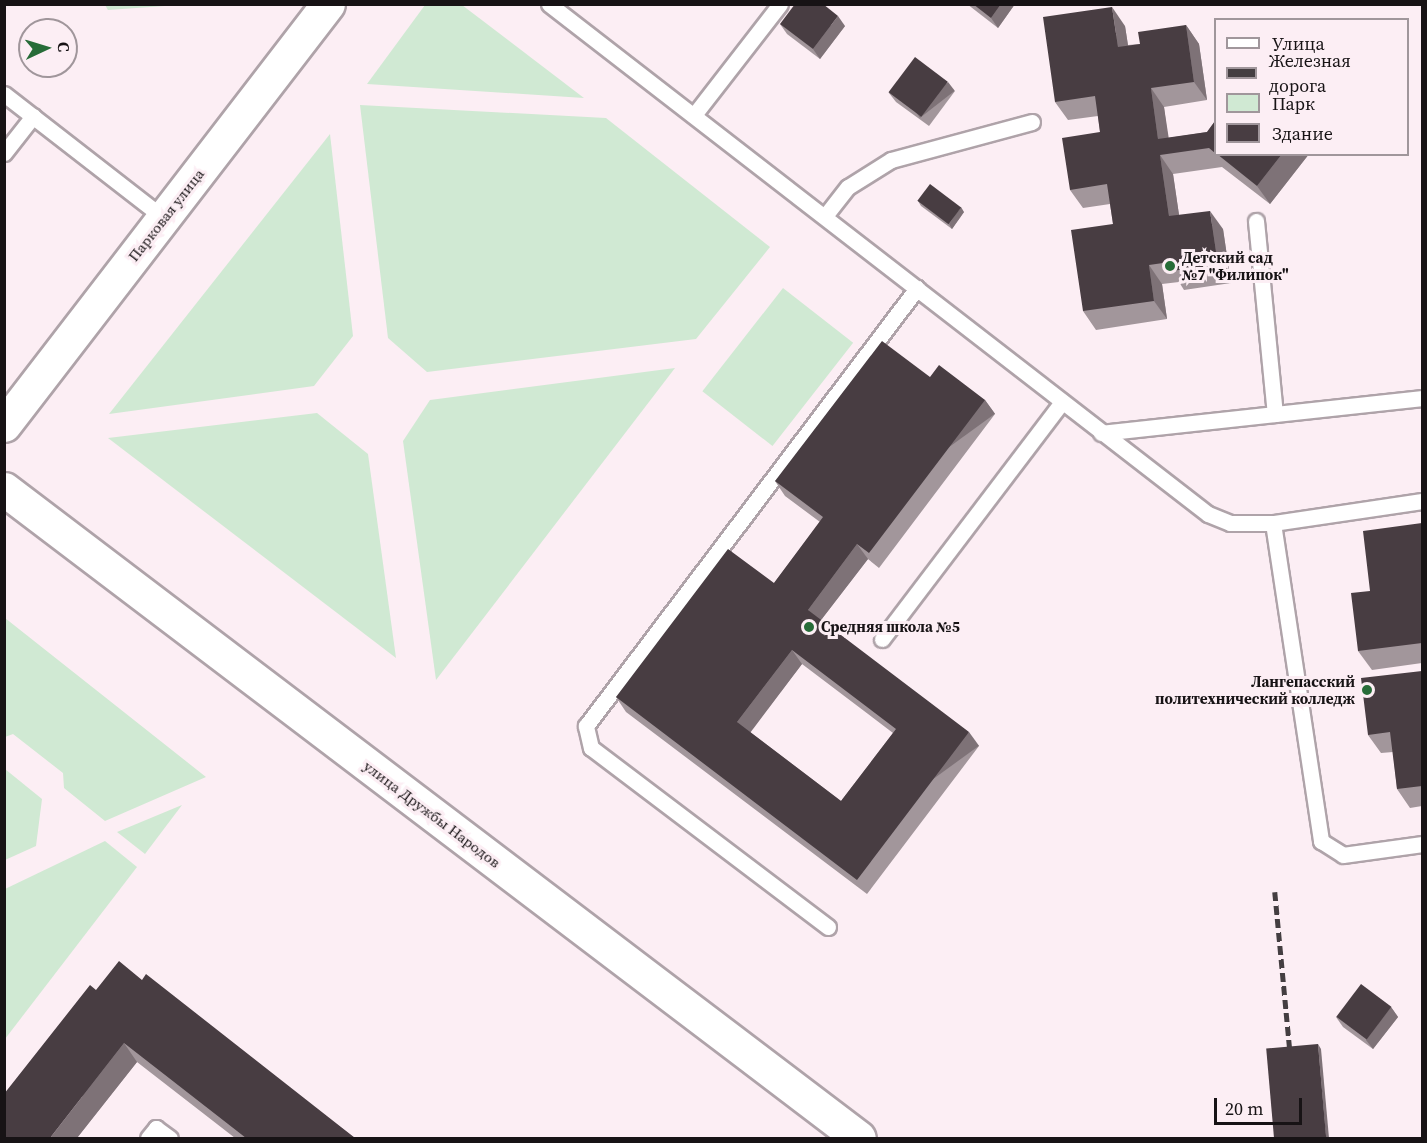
<!DOCTYPE html>
<meta charset="utf-8">
<style>
body{margin:0}
#map{position:relative;width:1427px;height:1143px;overflow:hidden;background:#fceef4;font-family:"Source Serif 4",serif}
div>[style]{position:absolute}
.green>*{inset:0;background:#d0e9d3;transform-origin:0 0}
.roads{filter:drop-shadow(2px 0 #afa3a9) drop-shadow(-2px 0 #afa3a9) drop-shadow(0 2px #afa3a9) drop-shadow(0 -2px #afa3a9)}
.service>*{height:15px;margin:-7.5px;padding:0 7.5px;transform-origin:7.5px;border-radius:7.5px;background:#fff}
.tertiary>*{height:33px;margin:-16.5px;padding:0 16.5px;transform-origin:16.5px;border-radius:16.5px;background:#fff}
.rail>*{height:4.5px;margin-top:-2.25px;transform-origin:0;background:repeating-linear-gradient(90deg,#443e41 0 9px,transparent 0 13.5px)}
.wall>*{inset:0;background:#a2969b}
.shaded-wall>*{inset:0;background:#7e7277;transform-origin:0 0}
.building>*{inset:0;background:#483d42;transform-origin:0 0}
.dots>*{width:16px;height:16px;translate:-50% -50%;box-sizing:border-box;border:3px solid #fceef4;border-radius:50%}
span{translate:-50% -50%;white-space:nowrap;text-align:center;line-height:1.15;-webkit-text-stroke:6px #fceef4;paint-order:stroke}
.street-label{font-size:15px;color:#171315}
.poi-label{font-size:15px;color:#171315;font-weight:700}
.left{translate:0 -50%;text-align:left}
.right{translate:-100% -50%;text-align:right}
.frame{position:absolute;inset:0;border:6px solid #171315;pointer-events:none}
.legend{position:absolute;left:1214px;top:18px;width:195px;height:138px;box-sizing:border-box;background:#fceef4;border:2px solid #a0969b;margin:0;padding:8px 10px;list-style:none;font-size:18px;color:#171315}
.legend li{display:flex;align-items:center;gap:12px;height:30px}
.legend b{width:30px;border:2px solid #a0969b}
.north{position:absolute;left:18px;top:18px;width:60px;height:60px;box-sizing:border-box;background:#fceef4;border:2px solid #a0969b;border-radius:50%;rotate:86deg;font-size:16px;font-weight:700;line-height:24px;text-align:center;color:#171315}
.north::after{content:'';display:block;margin:auto;width:21px;height:27px;background:#276c38;clip-path:polygon(50% 0,100% 100%,50% 72%,0 100%)}
.scale{position:absolute;left:1214px;top:1098px;width:88px;height:27px;box-sizing:border-box;border:3px solid #171315;border-top:0;padding-left:8px;font-size:18px;line-height:21px;white-space:nowrap;color:#171315;-webkit-text-stroke:4px #fceef4;paint-order:stroke}
</style>
<div id="map">
<div class="green">
<i style="clip-path:polygon(105px 5px,179px 5px,108px 10px)"></i>
<i style="clip-path:polygon(425px 5px,462px 5px,584px 98px,367px 84px)"></i>
<i style="clip-path:polygon(360px 105px,606px 118px,770px 247px,696px 339px,427px 372px,388px 338px)"></i>
<i style="clip-path:polygon(330px 134px,353px 336px,314px 386px,109px 414px)"></i>
<i style="left:783px;top:288px;width:89px;height:131px;rotate:38deg"></i>
<i style="clip-path:polygon(675px 368px,436px 680px,403px 441px,430px 400px)"></i>
<i style="clip-path:polygon(317px 413px,368px 454px,396px 658px,108px 438px)"></i>
<i style="clip-path:polygon(5px 618px,206px 777px,105px 821px,64px 788px,63px 773px,13px 734px,5px 737px)"></i>
<i style="clip-path:polygon(5px 769px,42px 799px,36px 846px,5px 860px)"></i>
<i style="clip-path:polygon(182px 805px,145px 854px,117px 832px)"></i>
<i style="clip-path:polygon(105px 841px,137px 867px,5px 1039px,5px 889px)"></i>
</div>
<div class="roads">
<div class="service">
<i style="left:549px;top:4px;width:833px;rotate:37.74deg"></i>
<i style="left:1208px;top:514px;width:24px;rotate:22deg"></i>
<i style="left:1230px;top:523px;width:43px"></i>
<i style="left:4px;top:94px;width:202px;rotate:37.8deg"></i>
<i style="left:694px;top:115px;width:140px;rotate:-52.2deg"></i>
<i style="left:4px;top:153px;width:47px;rotate:-51.9deg"></i>
<i style="left:825px;top:216px;width:37px;rotate:-52deg"></i>
<i style="left:848px;top:187px;width:51px;rotate:-32.1deg"></i>
<i style="left:891px;top:160px;width:146px;rotate:-15.1deg"></i>
<i style="left:1256px;top:221px;width:194px;rotate:84.4deg"></i>
<i style="left:1101px;top:433px;width:323px;rotate:-6.2deg"></i>
<i style="left:1422px;top:501px;width:151px;rotate:171.6deg"></i>
<i style="left:1273px;top:523px;width:322px;rotate:81.4deg"></i>
<i style="left:1321px;top:841px;width:26px;rotate:32deg"></i>
<i style="left:1343px;top:855px;width:80px;rotate:-7.9deg"></i>
<i style="left:882px;top:639px;width:298px;rotate:-52.8deg"></i>
<i style="left:828px;top:927px;width:297px;rotate:-142.9deg"></i>
<i style="left:591px;top:748px;width:23px;rotate:-103deg"></i>
<i style="left:586px;top:726px;width:549px;rotate:-52.92deg"></i>
<i style="left:148px;top:1138px;width:13px;rotate:-51deg"></i>
<i style="left:156px;top:1128px;width:17px;rotate:36deg"></i>
</div>
<div class="tertiary">
<i style="left:4px;top:425px;width:531px;rotate:-52.42deg"></i>
<i style="left:4px;top:489px;width:1073px;rotate:37.2deg"></i>
</div>
</div>
<div class="rail">
<i style="left:1275px;top:892px;width:171px;rotate:84.6deg"></i>
</div>
<div class="wall">
<i style="clip-path:polygon(967px 4px,1015px 4px,998px 28px)"></i>
<i style="clip-path:polygon(780px 24px,845px 26px,820px 59px,787px 34px)"></i>
<i style="clip-path:polygon(1186px 25px,1199px 44px,1207px 100px,1164px 107px,1168px 138px,1207px 132px,1215px 121px,1215px 154px,1309px 154px,1270px 204px,1222px 167px,1173px 174px,1179px 215px,1223px 229px,1231px 283px,1184px 290px,1179px 282px,1162px 284px,1167px 319px,1096px 330px,1083px 311px,1113px 224px,1110px 204px,1083px 208px,1070px 190px,1100px 132px,1098px 116px,1068px 120px,1055px 102px,1125px 26px,1128px 45px,1140px 44px)"></i>
<i style="clip-path:polygon(955px 91px,929px 126px,896px 102px,889px 93px)"></i>
<i style="clip-path:polygon(918px 201px,964px 212px,952px 229px,921px 206px)"></i>
<i style="clip-path:polygon(evenodd,930px 377px,985px 400px,995px 414px,879px 568px,868px 559px,821px 620px,979px 746px,867px 894px,626px 712px,616px 697px,774px 583px,820px 522px,785px 496px,775px 481px,930px 377px,802px 664px,893px 733px,841px 801px,750px 732px,802px 664px)"></i>
<i style="clip-path:polygon(1422px 523px,1422px 663px,1372px 670px,1358px 651px,1370px 591px)"></i>
<i style="clip-path:polygon(1422px 671px,1422px 806px,1410px 808px,1397px 789px,1393px 752px,1381px 753px,1368px 735px)"></i>
<i style="clip-path:polygon(142px 980px,355px 1138px,235px 1138px,137px 1062px,77px 1138px,96px 990px)"></i>
<i style="clip-path:polygon(1391px 1007px,1398px 1017px,1373px 1049px,1343px 1027px,1336px 1017px)"></i>
</div>
<div class="shaded-wall">
<i style="clip-path:polygon(1001px 4px,1015px 4px,998px 28px,991px 18px)"></i>
<i style="clip-path:polygon(1112px 7px,1125px 26px,1131px 65px,1118px 47px)"></i>
<i style="clip-path:polygon(838px 16px,845px 26px,820px 59px,813px 49px)"></i>
<i style="clip-path:polygon(1186px 25px,1199px 44px,1207px 100px,1194px 82px)"></i>
<i style="left:948px;top:82px;width:11px;height:44px;rotate:52deg"></i>
<i style="clip-path:polygon(1151px 88px,1164px 107px,1171px 153px,1158px 139px)"></i>
<i style="clip-path:polygon(1282px 154px,1309px 154px,1270px 204px,1257px 186px)"></i>
<i style="clip-path:polygon(1160px 155px,1173px 174px,1182px 235px,1169px 216px)"></i>
<i style="clip-path:polygon(961px 207px,964px 212px,952px 229px,949px 224px)"></i>
<i style="clip-path:polygon(1210px 211px,1223px 229px,1231px 283px,1218px 265px)"></i>
<i style="clip-path:polygon(1149px 265px,1162px 284px,1167px 319px,1154px 301px)"></i>
<i style="left:985px;top:400px;width:17px;height:192px;rotate:54deg"></i>
<i style="clip-path:polygon(857px 544px,868px 559px,818px 624px,808px 610px)"></i>
<i style="clip-path:polygon(792px 650px,802px 664px,747px 737px,737px 722px)"></i>
<i style="left:969px;top:732px;width:17px;height:186px;rotate:54deg"></i>
<i style="clip-path:polygon(1391px 1007px,1398px 1017px,1373px 1049px,1366px 1040px)"></i>
<i style="clip-path:polygon(124px 1043px,137px 1062px,77px 1138px,50px 1138px)"></i>
<i style="clip-path:polygon(1318px 1044px,1321px 1049px,1329px 1138px,1326px 1138px)"></i>
</div>
<div class="building">
<i style="clip-path:polygon(795px 4px,823px 4px,838px 16px,813px 49px,780px 24px)"></i>
<i style="clip-path:polygon(973px 4px,1001px 4px,991px 18px)"></i>
<i style="clip-path:polygon(1112px 7px,1118px 47px,1140px 44px,1138px 32px,1186px 25px,1194px 82px,1151px 88px,1158px 139px,1207px 132px,1215px 121px,1215px 153px,1209px 148px,1160px 155px,1169px 216px,1210px 211px,1218px 265px,1171px 271px,1170px 262px,1149px 265px,1154px 301px,1083px 311px,1071px 230px,1113px 224px,1107px 184px,1070px 190px,1062px 138px,1100px 132px,1095px 96px,1055px 102px,1043px 17px)"></i>
<i style="left:915px;top:57px;width:41px;height:44px;rotate:37deg"></i>
<i style="clip-path:polygon(1217px 154px,1282px 154px,1257px 186px)"></i>
<i style="left:930px;top:184px;width:39px;height:21px;rotate:37deg"></i>
<i style="clip-path:polygon(evenodd,882px 341px,930px 377px,939px 365px,985px 400px,869px 553px,857px 544px,808px 610px,969px 732px,857px 880px,616px 697px,728px 549px,774px 583px,823px 517px,775px 481px,882px 341px,792px 650px,896px 729px,841px 801px,737px 722px,792px 650px)"></i>
<i style="clip-path:polygon(1422px 523px,1422px 643px,1358px 651px,1351px 593px,1370px 591px,1363px 531px)"></i>
<i style="clip-path:polygon(1422px 671px,1422px 786px,1397px 789px,1390px 732px,1368px 735px,1361px 678px)"></i>
<i style="clip-path:polygon(119px 961px,142px 980px,146px 974px,355px 1138px,246px 1138px,124px 1043px,50px 1138px,4px 1138px,4px 1094px,90px 985px,96px 990px)"></i>
<i style="left:1361px;top:984px;width:38px;height:41px;rotate:37deg"></i>
<i style="left:1318px;top:1044px;width:94px;height:52px;rotate:85deg"></i>
</div>
<div class="dots">
<i style="left:1170px;top:266px;background:#276c38"></i>
<i style="left:809px;top:627px;background:#276c38"></i>
<i style="left:1367px;top:690px;background:#276c38"></i>
</div>
<div class="street-label">
<span style="left:166px;top:215px;rotate:-52deg">Парковая улица</span>
<span style="left:432px;top:814px;rotate:37deg">улица Дружбы Народов</span>
</div>
<div class="poi-label">
<span class="left" style="left:1182px;top:266px">Детский сад<br>№7 "Филипок"</span>
<span class="left" style="left:821px;top:627px">Средняя школа №5</span>
<span class="right" style="left:1355px;top:690px">Лангепасский<br>политехнический колледж</span>
</div>
<div class="frame"></div>
<ul class="legend">
<li><b style="height:8px;background:#fff"></b>Улица</li>
<li><b style="height:8px;background:#443e41"></b>Железная дорога</li>
<li><b style="height:16px;background:#d0e9d3"></b>Парк</li>
<li><b style="height:16px;background:#483d42"></b>Здание</li>
</ul>
<div class="north">С</div>
<div class="scale">20 m</div>
</div>
